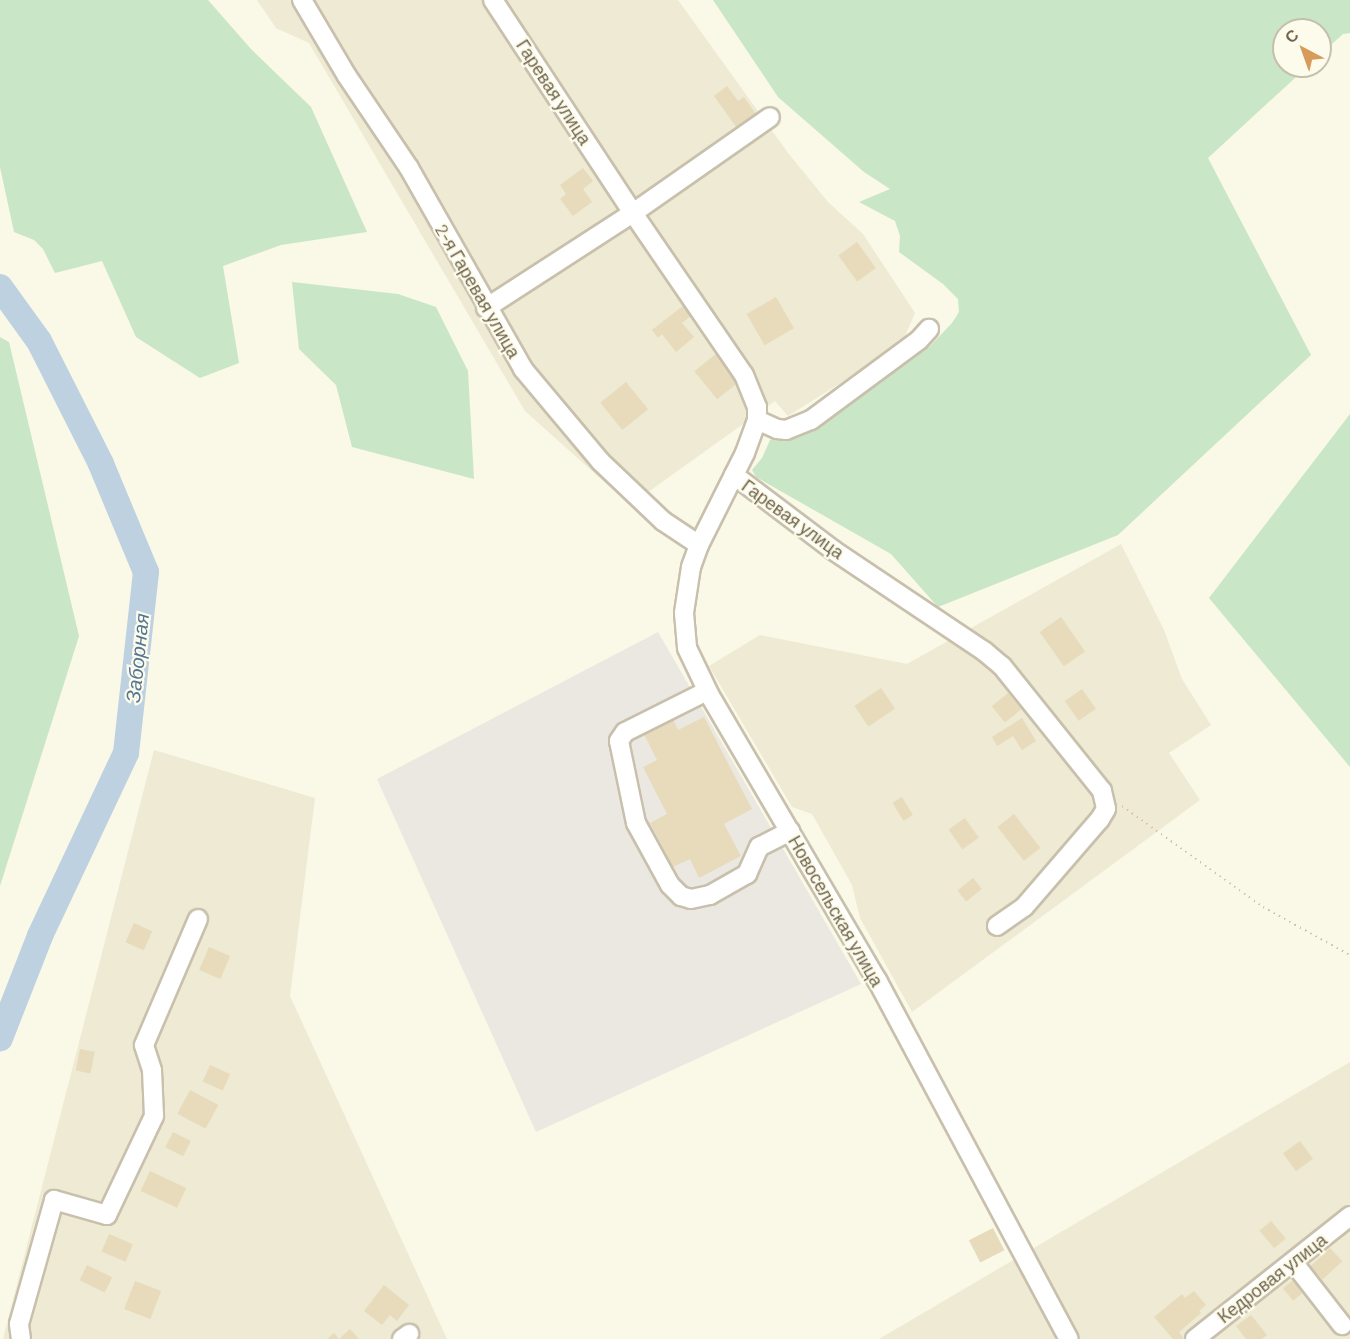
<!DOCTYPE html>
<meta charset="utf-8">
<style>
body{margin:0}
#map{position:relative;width:1350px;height:1339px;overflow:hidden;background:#faf8e6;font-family:Barlow,sans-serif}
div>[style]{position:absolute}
.residential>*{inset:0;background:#eeead3}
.industrial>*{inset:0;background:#eae8e0}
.green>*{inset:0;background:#c9e6c6}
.river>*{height:26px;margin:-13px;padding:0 13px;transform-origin:13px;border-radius:13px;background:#bdd1e1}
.building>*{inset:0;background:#e7dbbc;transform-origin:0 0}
.path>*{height:2px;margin-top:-1px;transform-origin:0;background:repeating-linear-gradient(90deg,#d1c3a4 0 1.5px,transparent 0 6px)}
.roads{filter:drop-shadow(2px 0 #c8c0ac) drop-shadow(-2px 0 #c8c0ac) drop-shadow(0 2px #c8c0ac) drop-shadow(0 -2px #c8c0ac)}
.minor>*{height:18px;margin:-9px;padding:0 9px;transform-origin:9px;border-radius:9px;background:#fff}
span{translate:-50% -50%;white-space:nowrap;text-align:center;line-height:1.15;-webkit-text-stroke:4.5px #fdfcec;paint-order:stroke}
.street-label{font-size:18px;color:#70654e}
.water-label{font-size:20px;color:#547695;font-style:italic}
.north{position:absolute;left:1272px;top:18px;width:60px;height:60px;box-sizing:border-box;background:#fdfcec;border:2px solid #c5c0ad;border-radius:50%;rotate:319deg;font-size:16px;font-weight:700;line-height:24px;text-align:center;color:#70654e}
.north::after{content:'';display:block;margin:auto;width:21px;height:27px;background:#d79c59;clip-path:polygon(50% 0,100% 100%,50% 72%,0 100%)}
</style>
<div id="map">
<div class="residential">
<i style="clip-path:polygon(257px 0,678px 0,788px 153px,828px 202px,863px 234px,915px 313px,901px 345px,788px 416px,775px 401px,630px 505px,525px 411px,309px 43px,276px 28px)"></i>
<i style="clip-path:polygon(1121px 544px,1164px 630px,1182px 679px,1211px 725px,1169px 753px,1200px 800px,912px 1012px,860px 918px,852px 885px,812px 814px,792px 807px,709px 666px,760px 635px,907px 664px)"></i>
<i style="clip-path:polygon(154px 750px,315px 798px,290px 996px,447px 1339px,3px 1339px)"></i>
<i style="clip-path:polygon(1350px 1062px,1350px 1339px,879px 1339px)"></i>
</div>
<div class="industrial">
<i style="clip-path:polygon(658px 632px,861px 984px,536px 1132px,377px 779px)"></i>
</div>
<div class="green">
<i style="clip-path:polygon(0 0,208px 0,251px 49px,311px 107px,367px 232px,281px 245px,223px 266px,239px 363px,200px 378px,136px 337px,102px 261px,55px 273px,43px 249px,34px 240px,14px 232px,0 167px)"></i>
<i style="clip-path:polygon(713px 0,1350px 0,1350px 33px,1343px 34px,1320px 55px,1320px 30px,1284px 30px,1284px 66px,1308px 66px,1208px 158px,1311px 355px,1118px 535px,938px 607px,891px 554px,756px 477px,752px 470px,762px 458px,770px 440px,800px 435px,820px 425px,930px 346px,952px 323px,959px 312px,958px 299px,943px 284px,899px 252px,900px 236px,895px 221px,859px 202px,890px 189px,864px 172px,778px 97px)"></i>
<i style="clip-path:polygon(292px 282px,398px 294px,436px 307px,468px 371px,474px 479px,352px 447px,336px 385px,299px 349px)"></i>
<i style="clip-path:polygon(0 337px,9px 342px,79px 636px,0 886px)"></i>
<i style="clip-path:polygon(1350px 414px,1350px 767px,1209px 598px)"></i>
</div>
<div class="river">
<i style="left:0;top:287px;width:67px;rotate:54.2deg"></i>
<i style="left:39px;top:341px;width:138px;rotate:63.2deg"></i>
<i style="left:101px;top:464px;width:117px;rotate:67.4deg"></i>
<i style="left:146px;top:572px;width:182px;rotate:96.3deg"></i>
<i style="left:126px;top:753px;width:202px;rotate:115.2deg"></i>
<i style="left:40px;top:936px;width:110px;rotate:111.4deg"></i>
</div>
<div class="building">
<i style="clip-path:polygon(727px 86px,738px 101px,744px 97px,756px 114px,737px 128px,714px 96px)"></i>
<i style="clip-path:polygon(583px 168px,593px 181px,583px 189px,592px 202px,573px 216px,560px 199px,566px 194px,560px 185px)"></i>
<i style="left:857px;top:242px;width:32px;height:23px;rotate:54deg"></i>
<i style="left:776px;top:297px;width:36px;height:34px;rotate:60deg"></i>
<i style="clip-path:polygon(684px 305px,692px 315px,682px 323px,694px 337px,676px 352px,662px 334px,658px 338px,652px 330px)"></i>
<i style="left:717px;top:353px;width:36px;height:29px;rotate:51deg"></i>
<i style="left:626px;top:382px;width:35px;height:33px;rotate:51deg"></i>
<i style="left:1061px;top:617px;width:42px;height:26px;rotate:55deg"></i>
<i style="left:881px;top:688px;width:25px;height:32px;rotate:56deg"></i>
<i style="left:1082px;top:689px;width:24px;height:21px;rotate:55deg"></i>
<i style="left:1008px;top:693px;width:21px;height:21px;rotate:51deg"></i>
<i style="clip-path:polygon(704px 717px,752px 809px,724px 824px,741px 856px,699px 878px,690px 859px,673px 867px,650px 823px,667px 814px,643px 767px,657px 760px,644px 734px,673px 719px,678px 730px)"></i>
<i style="clip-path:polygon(1022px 718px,1036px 741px,1022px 750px,1013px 736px,997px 746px,992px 737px)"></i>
<i style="left:902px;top:797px;width:21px;height:11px;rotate:59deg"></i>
<i style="left:1014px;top:814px;width:43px;height:21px;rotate:52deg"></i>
<i style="left:965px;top:818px;width:24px;height:20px;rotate:55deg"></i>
<i style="left:973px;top:878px;width:14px;height:20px;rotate:51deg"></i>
<i style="left:134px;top:923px;width:20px;height:21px;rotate:24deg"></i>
<i style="left:209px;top:947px;width:23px;height:25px;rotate:23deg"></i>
<i style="left:80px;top:1049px;width:15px;height:22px;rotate:11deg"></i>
<i style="left:210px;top:1065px;width:22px;height:18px;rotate:24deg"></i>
<i style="left:190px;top:1090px;width:32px;height:27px;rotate:28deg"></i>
<i style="left:173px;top:1132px;width:20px;height:17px;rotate:27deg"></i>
<i style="left:1300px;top:1141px;width:22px;height:21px;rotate:54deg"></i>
<i style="left:150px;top:1171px;width:40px;height:22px;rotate:25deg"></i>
<i style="left:1271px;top:1221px;width:23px;height:15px;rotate:50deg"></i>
<i style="left:993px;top:1228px;width:25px;height:27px;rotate:63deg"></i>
<i style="left:109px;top:1234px;width:26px;height:19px;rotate:23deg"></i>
<i style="left:1330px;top:1248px;width:18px;height:27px;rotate:47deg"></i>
<i style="left:87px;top:1265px;width:28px;height:17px;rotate:26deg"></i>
<i style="left:1299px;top:1275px;width:16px;height:21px;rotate:50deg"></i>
<i style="left:135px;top:1281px;width:28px;height:30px;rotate:21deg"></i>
<i style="clip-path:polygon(384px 1285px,409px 1305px,397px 1321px,390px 1315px,382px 1325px,364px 1311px)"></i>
<i style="clip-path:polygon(1194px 1291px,1206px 1305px,1199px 1311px,1201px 1313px,1179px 1332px,1184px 1339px,1173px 1339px,1154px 1317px,1182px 1294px,1185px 1298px)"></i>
<i style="clip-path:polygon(1251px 1315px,1267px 1335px,1262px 1339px,1246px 1339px,1236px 1326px)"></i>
<i style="clip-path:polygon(350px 1329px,359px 1339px,327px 1339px,334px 1333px,339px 1339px)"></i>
</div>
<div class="path">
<i style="left:1122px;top:806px;width:173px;rotate:35.6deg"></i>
<i style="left:1263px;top:907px;width:99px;rotate:28.9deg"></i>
</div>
<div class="roads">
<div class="minor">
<i style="left:302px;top:0;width:88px;rotate:59.4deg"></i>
<i style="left:347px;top:76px;width:111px;rotate:56deg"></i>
<i style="left:409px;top:168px;width:231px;rotate:60.4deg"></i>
<i style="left:523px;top:369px;width:121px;rotate:50deg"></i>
<i style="left:601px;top:462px;width:86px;rotate:43.6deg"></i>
<i style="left:663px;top:521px;width:43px;rotate:33.7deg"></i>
<i style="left:493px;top:0;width:255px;rotate:56.7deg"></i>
<i style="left:633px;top:213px;width:196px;rotate:55.6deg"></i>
<i style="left:744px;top:375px;width:35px;rotate:68deg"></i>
<i style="left:757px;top:407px;width:13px;rotate:90deg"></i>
<i style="left:757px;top:420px;width:35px;rotate:110deg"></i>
<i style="left:745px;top:453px;width:103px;rotate:116.6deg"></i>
<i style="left:699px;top:545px;width:23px;rotate:110deg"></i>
<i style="left:691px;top:567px;width:47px;rotate:98.7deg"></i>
<i style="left:684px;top:613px;width:35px;rotate:85deg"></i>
<i style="left:687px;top:648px;width:51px;rotate:64.4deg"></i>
<i style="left:709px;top:694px;width:332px;rotate:59.6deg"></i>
<i style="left:877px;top:980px;width:407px;rotate:61.9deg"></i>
<i style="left:486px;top:308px;width:175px;rotate:-32.9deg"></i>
<i style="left:633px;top:213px;width:167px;rotate:-35deg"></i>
<i style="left:757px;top:420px;width:22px;rotate:24deg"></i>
<i style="left:777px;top:429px;width:9px;rotate:6deg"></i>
<i style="left:786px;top:430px;width:27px;rotate:-22deg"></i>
<i style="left:811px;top:420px;width:134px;rotate:-36.5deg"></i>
<i style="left:919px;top:340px;width:15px;rotate:-48deg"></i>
<i style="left:734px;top:475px;width:124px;rotate:37.1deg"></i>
<i style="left:833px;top:550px;width:182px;rotate:33.8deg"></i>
<i style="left:984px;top:651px;width:23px;rotate:40deg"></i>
<i style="left:1002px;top:666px;width:160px;rotate:51.3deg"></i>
<i style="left:1102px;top:791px;width:18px;rotate:77deg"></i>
<i style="left:1106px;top:809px;width:12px;rotate:121deg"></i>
<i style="left:1100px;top:819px;width:116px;rotate:130.8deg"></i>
<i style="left:1024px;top:907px;width:33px;rotate:145deg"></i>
<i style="left:707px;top:691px;width:92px;rotate:153.4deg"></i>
<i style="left:625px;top:732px;width:11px;rotate:124deg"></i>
<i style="left:619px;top:741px;width:84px;rotate:78.3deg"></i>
<i style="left:636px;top:823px;width:71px;rotate:61.3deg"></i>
<i style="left:670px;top:885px;width:16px;rotate:45deg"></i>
<i style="left:681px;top:896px;width:10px;rotate:17deg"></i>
<i style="left:691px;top:899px;width:19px;rotate:-12deg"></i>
<i style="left:710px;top:895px;width:43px;rotate:-29.6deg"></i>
<i style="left:747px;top:874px;width:30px;rotate:-66deg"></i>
<i style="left:759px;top:847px;width:35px;rotate:-27deg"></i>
<i style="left:1293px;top:1262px;width:80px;rotate:52.1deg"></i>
<i style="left:21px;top:1339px;width:15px;rotate:-98deg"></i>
<i style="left:19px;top:1324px;width:129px;rotate:-74.2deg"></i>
<i style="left:54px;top:1200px;width:55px;rotate:15.8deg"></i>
<i style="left:107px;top:1215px;width:110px;rotate:-64.6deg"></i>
<i style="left:154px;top:1116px;width:46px;rotate:-92.5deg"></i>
<i style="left:152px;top:1070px;width:26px;rotate:-108deg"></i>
<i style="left:144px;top:1045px;width:137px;rotate:-66.8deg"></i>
<i style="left:402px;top:1339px;width:9px;rotate:-36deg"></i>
<i style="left:1195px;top:1339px;width:198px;rotate:-38.4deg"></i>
</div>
</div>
<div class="street-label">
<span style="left:554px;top:92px;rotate:57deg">Гаревая улица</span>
<span style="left:478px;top:291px;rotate:60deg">2-я Гаревая улица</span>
<span style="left:793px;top:519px;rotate:36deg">Гаревая улица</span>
<span style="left:836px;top:911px;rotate:60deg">Новосельская улица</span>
<span style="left:1272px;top:1278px;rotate:-38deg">Кедровая улица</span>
</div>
<div class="water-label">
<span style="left:137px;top:658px;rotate:-84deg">Заборная</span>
</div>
<div class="north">С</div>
</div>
